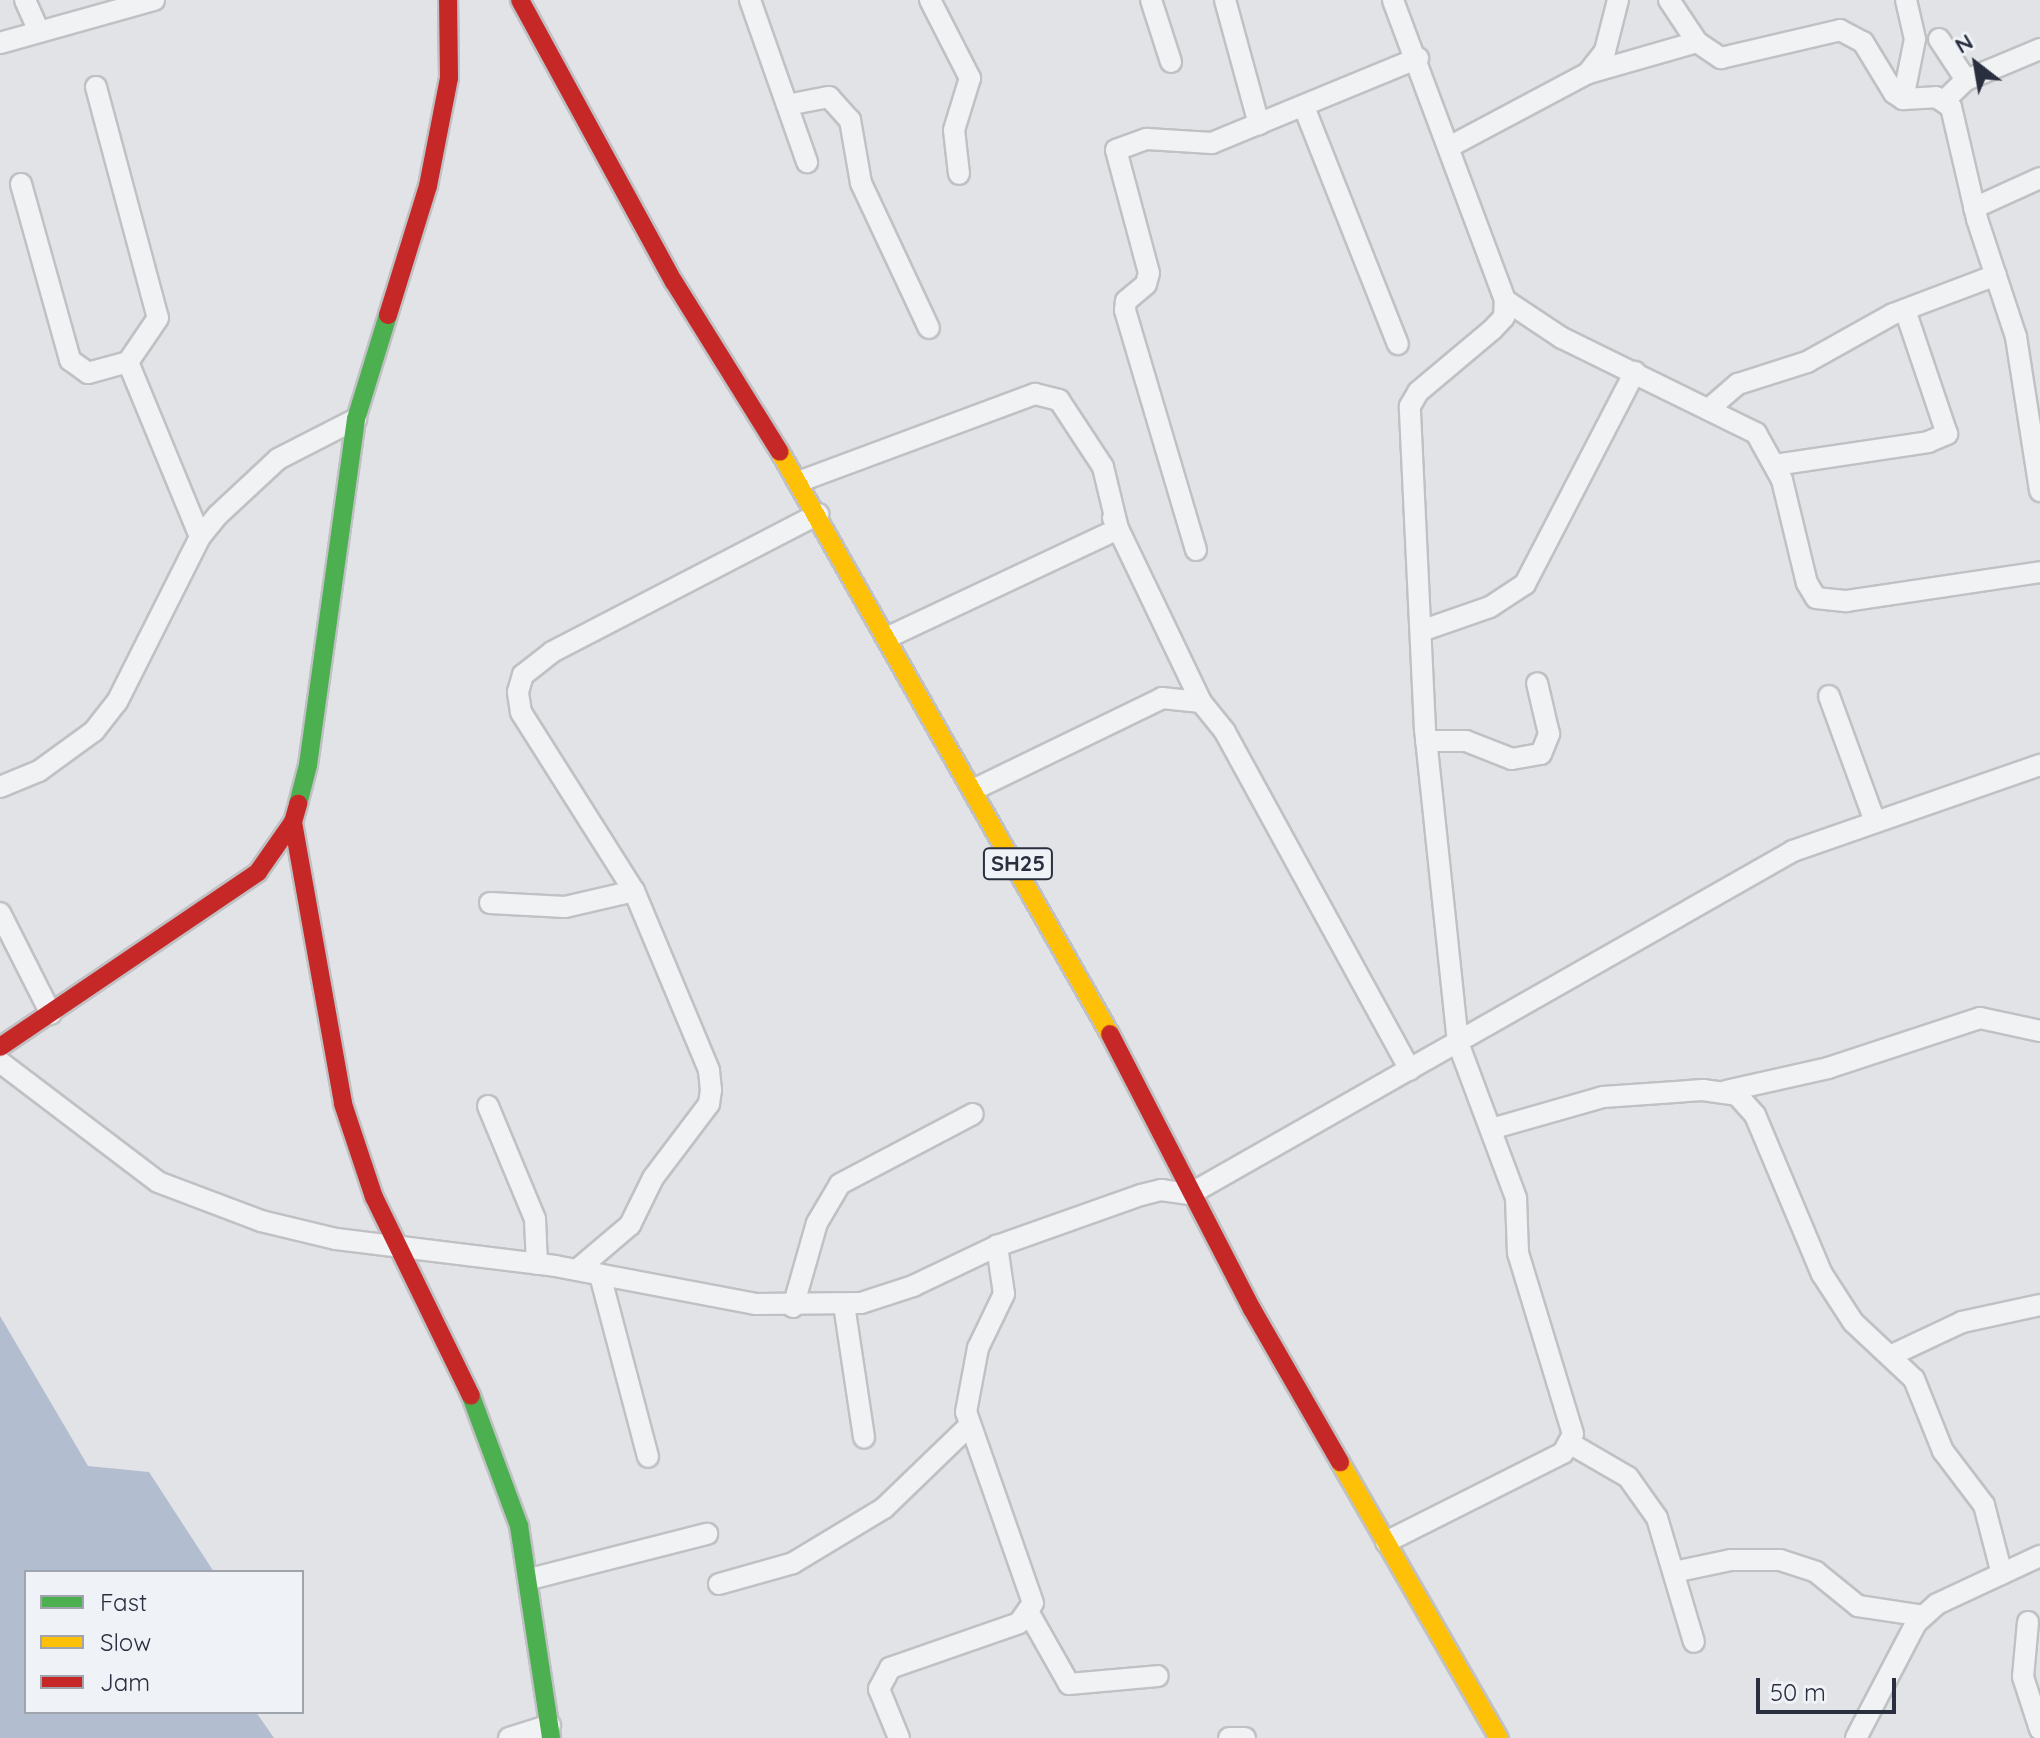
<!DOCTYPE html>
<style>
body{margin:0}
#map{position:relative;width:2040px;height:1738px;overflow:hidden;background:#e2e3e6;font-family:Quicksand,sans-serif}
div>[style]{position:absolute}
.water>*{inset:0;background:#b2bdd0}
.roads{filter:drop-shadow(2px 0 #c0c1c4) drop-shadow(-2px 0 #c0c1c4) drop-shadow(0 2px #c0c1c4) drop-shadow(0 -2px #c0c1c4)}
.street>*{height:20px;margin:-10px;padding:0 10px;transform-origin:10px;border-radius:10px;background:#f1f2f4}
.fast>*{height:18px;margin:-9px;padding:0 9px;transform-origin:9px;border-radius:9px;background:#4caf50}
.slow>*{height:18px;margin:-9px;padding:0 9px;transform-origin:9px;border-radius:9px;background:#ffc107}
.jam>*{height:18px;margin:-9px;padding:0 9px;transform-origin:9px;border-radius:9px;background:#c62828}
span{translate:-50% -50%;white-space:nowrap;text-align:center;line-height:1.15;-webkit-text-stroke:6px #eff2f6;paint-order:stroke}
.shield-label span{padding:2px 6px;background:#eff2f6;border:2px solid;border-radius:6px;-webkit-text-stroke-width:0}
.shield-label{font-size:22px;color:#2a2f3f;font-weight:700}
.legend{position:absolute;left:24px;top:1570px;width:280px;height:144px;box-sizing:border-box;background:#eff2f6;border:2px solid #a0a4ad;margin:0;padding:10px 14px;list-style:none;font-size:24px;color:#2a2f3f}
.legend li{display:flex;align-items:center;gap:16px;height:40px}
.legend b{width:40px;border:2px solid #a0a4ad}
.north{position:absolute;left:1936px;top:24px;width:80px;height:80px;-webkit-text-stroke:6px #eff2f6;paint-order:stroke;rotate:329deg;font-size:22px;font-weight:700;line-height:32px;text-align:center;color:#2a2f3f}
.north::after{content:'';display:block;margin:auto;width:28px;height:36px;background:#2a2f3f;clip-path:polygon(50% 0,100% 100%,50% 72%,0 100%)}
.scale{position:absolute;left:1756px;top:1678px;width:140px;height:36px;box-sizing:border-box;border:4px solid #2a2f3f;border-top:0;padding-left:10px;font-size:24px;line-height:28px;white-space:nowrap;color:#2a2f3f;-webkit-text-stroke:6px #eff2f6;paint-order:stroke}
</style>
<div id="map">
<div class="water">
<i style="clip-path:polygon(0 1316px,88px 1466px,149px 1472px,214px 1572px,26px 1572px,26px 1712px,256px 1712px,274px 1738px,0 1738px)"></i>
</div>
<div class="roads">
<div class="street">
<i style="left:25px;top:0;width:35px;rotate:66deg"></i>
<i style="left:750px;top:0;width:172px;rotate:70.6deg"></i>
<i style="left:930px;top:0;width:88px;rotate:62.9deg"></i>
<i style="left:970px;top:78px;width:54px;rotate:107.1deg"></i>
<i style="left:954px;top:130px;width:44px;rotate:83.5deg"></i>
<i style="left:1151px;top:0;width:65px;rotate:72.1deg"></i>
<i style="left:1225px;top:0;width:129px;rotate:74.7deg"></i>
<i style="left:1669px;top:0;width:50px;rotate:56.3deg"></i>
<i style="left:1697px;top:42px;width:29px;rotate:34deg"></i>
<i style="left:1721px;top:58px;width:122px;rotate:-13.2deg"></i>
<i style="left:1840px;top:30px;width:26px;rotate:28deg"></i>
<i style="left:1863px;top:42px;width:60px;rotate:58.7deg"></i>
<i style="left:1894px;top:93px;width:11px;rotate:34deg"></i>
<i style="left:1903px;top:99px;width:33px;rotate:-3deg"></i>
<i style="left:1936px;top:97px;width:18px;rotate:34deg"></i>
<i style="left:1951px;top:107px;width:115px;rotate:76.9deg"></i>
<i style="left:1977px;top:219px;width:124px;rotate:71.7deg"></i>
<i style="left:2016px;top:337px;width:156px;rotate:81.1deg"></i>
<i style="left:1939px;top:39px;width:49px;rotate:56.6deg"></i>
<i style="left:0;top:43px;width:160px;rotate:-15.6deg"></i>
<i style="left:1589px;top:73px;width:112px;rotate:-16deg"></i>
<i style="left:96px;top:87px;width:239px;rotate:75deg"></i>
<i style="left:158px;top:318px;width:53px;rotate:124.3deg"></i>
<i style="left:128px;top:362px;width:189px;rotate:67.6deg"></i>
<i style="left:1903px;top:99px;width:61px;rotate:-78.7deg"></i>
<i style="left:1915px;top:39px;width:40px;rotate:-103deg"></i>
<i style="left:1945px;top:100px;width:29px;rotate:-44deg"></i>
<i style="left:1966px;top:80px;width:80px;rotate:-22.7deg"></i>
<i style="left:787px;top:105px;width:43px;rotate:-10.8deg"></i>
<i style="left:829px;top:97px;width:31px;rotate:48deg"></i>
<i style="left:850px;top:120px;width:64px;rotate:80.1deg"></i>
<i style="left:861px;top:183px;width:160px;rotate:64.9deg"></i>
<i style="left:1304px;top:107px;width:255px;rotate:68.4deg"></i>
<i style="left:1449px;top:147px;width:157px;rotate:-28deg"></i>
<i style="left:1588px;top:73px;width:28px;rotate:-52deg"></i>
<i style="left:1605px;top:51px;width:53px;rotate:-75.7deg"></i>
<i style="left:21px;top:184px;width:183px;rotate:74.4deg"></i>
<i style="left:70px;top:360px;width:22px;rotate:36deg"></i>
<i style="left:88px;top:373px;width:41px;rotate:-15.4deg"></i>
<i style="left:1974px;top:208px;width:72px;rotate:-24.4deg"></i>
<i style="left:1505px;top:300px;width:69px;rotate:33.7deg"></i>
<i style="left:1562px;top:338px;width:216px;rotate:26.1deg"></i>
<i style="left:1756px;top:433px;width:54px;rotate:61deg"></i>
<i style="left:1782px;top:480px;width:106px;rotate:76.4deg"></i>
<i style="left:1807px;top:583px;width:17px;rotate:59deg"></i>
<i style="left:1816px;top:598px;width:31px;rotate:6deg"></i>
<i style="left:1847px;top:601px;width:195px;rotate:-8.5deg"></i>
<i style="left:1710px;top:408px;width:37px;rotate:-41deg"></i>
<i style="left:1738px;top:384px;width:72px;rotate:-17.7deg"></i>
<i style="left:1807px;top:362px;width:98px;rotate:-29.2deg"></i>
<i style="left:1893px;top:314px;width:110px;rotate:-20.7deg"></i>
<i style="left:1775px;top:465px;width:155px;rotate:-8.5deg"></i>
<i style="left:1928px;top:442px;width:21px;rotate:-23deg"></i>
<i style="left:1947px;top:434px;width:131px;rotate:-108.7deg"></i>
<i style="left:798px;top:482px;width:253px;rotate:-20.4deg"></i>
<i style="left:1035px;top:394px;width:25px;rotate:14deg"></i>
<i style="left:1059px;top:400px;width:80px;rotate:56.7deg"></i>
<i style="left:1103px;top:467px;width:64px;rotate:76.4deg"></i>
<i style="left:1118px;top:529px;width:254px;rotate:154.8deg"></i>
<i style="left:1113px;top:518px;width:204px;rotate:64.4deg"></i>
<i style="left:1196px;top:550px;width:250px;rotate:-106.5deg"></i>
<i style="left:1125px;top:310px;width:9px;rotate:-84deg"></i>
<i style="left:1126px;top:301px;width:26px;rotate:-40deg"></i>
<i style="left:1146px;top:284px;width:11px;rotate:-75deg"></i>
<i style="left:1149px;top:273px;width:127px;rotate:-105deg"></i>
<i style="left:1116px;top:150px;width:33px;rotate:-20deg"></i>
<i style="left:1147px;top:139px;width:65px;rotate:3.5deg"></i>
<i style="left:1212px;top:143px;width:223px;rotate:-22.4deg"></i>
<i style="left:1421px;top:631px;width:73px;rotate:-19.2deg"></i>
<i style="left:1490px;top:607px;width:42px;rotate:-33.3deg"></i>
<i style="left:1525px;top:584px;width:239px;rotate:-62.6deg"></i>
<i style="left:1829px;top:696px;width:131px;rotate:69.9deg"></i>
<i style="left:1426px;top:741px;width:40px"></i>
<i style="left:1466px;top:741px;width:49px;rotate:21.4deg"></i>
<i style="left:1512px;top:759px;width:29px;rotate:-10deg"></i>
<i style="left:1541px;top:754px;width:22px;rotate:-68deg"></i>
<i style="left:1549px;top:734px;width:52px;rotate:-103.2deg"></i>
<i style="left:0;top:787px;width:42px;rotate:-22.3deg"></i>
<i style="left:39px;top:771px;width:68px;rotate:-36deg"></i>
<i style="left:94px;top:731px;width:37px;rotate:-52deg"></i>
<i style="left:117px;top:702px;width:185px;rotate:-63.3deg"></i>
<i style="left:200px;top:537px;width:28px;rotate:-51deg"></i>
<i style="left:218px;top:515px;width:82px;rotate:-43deg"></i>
<i style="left:278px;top:459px;width:88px;rotate:-27.1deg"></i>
<i style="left:975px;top:789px;width:208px;rotate:-25.9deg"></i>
<i style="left:1162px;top:698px;width:39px;rotate:6deg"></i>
<i style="left:1201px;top:702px;width:38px;rotate:51deg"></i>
<i style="left:1225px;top:732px;width:385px;rotate:61.3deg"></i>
<i style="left:490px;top:903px;width:75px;rotate:3.1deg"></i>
<i style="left:565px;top:907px;width:71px;rotate:-13.1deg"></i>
<i style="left:0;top:913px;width:113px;rotate:63.2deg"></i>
<i style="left:0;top:1062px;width:198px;rotate:37.2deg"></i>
<i style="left:158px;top:1182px;width:110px;rotate:20.7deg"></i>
<i style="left:261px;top:1221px;width:77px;rotate:13.5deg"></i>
<i style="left:336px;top:1239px;width:221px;rotate:7deg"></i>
<i style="left:555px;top:1266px;width:205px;rotate:10.7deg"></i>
<i style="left:756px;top:1304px;width:105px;rotate:-0.5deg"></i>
<i style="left:861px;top:1303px;width:55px;rotate:-18.1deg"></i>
<i style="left:913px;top:1286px;width:93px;rotate:-25.5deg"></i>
<i style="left:997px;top:1246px;width:153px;rotate:-19.5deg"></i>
<i style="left:1141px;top:1195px;width:21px;rotate:-14deg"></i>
<i style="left:1161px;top:1190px;width:29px;rotate:8deg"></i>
<i style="left:1190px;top:1194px;width:694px;rotate:-29.63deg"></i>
<i style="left:1793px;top:851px;width:262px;rotate:-19.2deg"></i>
<i style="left:1726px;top:1091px;width:105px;rotate:-12.7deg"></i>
<i style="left:1828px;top:1068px;width:160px;rotate:-18.2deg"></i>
<i style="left:1980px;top:1018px;width:61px;rotate:12.2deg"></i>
<i style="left:488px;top:1106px;width:122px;rotate:67.4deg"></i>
<i style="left:535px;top:1219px;width:45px;rotate:87.5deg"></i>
<i style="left:1491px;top:1129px;width:116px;rotate:-15.9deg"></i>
<i style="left:1603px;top:1097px;width:100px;rotate:-4deg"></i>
<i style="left:1703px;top:1090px;width:34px;rotate:8deg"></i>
<i style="left:1737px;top:1095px;width:27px;rotate:48deg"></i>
<i style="left:1755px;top:1115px;width:173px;rotate:67.2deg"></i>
<i style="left:1822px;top:1274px;width:57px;rotate:57.1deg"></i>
<i style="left:1853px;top:1322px;width:83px;rotate:43.1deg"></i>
<i style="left:1914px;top:1379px;width:78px;rotate:68.1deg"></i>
<i style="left:1943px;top:1451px;width:68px;rotate:52.8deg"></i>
<i style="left:1984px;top:1505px;width:71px;rotate:75.4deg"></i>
<i style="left:577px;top:1270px;width:70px;rotate:-40.3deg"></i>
<i style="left:630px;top:1225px;width:52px;rotate:-63.9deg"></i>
<i style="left:653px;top:1178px;width:93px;rotate:-52.9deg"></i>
<i style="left:709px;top:1104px;width:14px;rotate:-82deg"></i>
<i style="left:711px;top:1090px;width:20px;rotate:-96deg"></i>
<i style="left:709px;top:1070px;width:194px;rotate:-112.7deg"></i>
<i style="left:634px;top:891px;width:212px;rotate:-122.3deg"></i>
<i style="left:521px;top:712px;width:20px;rotate:-99deg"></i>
<i style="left:518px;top:692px;width:18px;rotate:-74deg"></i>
<i style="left:523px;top:675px;width:37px;rotate:-38deg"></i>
<i style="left:552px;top:652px;width:300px;rotate:-27.4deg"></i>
<i style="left:600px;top:1275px;width:188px;rotate:75.2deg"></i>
<i style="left:844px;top:1305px;width:134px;rotate:81.4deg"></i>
<i style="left:793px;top:1307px;width:87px;rotate:-74.1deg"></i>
<i style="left:817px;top:1223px;width:45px;rotate:-59.5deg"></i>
<i style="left:840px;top:1184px;width:150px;rotate:-27.8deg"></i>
<i style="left:1892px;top:1355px;width:77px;rotate:-25.2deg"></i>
<i style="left:1962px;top:1322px;width:80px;rotate:-12.3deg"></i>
<i style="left:1571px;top:1444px;width:66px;rotate:30.1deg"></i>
<i style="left:1628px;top:1477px;width:50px;rotate:54.7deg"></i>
<i style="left:1657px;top:1518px;width:129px;rotate:73.4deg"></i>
<i style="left:1386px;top:1542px;width:198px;rotate:-26.7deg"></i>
<i style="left:1563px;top:1453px;width:21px;rotate:-62deg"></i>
<i style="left:1573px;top:1434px;width:189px;rotate:-106.9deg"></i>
<i style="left:1518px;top:1253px;width:55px;rotate:-92.1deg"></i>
<i style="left:1516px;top:1198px;width:165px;rotate:-110.5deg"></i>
<i style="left:1458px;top:1043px;width:315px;rotate:-96deg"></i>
<i style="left:1425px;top:730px;width:324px;rotate:-92.7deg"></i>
<i style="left:1410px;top:406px;width:16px;rotate:-60deg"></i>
<i style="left:1418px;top:392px;width:97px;rotate:-40deg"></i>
<i style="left:1492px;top:330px;width:18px;rotate:-47deg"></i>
<i style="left:1504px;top:317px;width:17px;rotate:-87deg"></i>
<i style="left:1505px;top:300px;width:320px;rotate:-110.5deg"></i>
<i style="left:1674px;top:1572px;width:58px;rotate:-11.9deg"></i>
<i style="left:1731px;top:1560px;width:49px"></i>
<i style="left:1780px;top:1560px;width:38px;rotate:18deg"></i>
<i style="left:1816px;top:1572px;width:54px;rotate:39deg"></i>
<i style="left:1858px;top:1606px;width:66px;rotate:8.7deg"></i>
<i style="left:530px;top:1579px;width:183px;rotate:-14.3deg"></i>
<i style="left:719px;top:1584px;width:77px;rotate:-15.8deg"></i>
<i style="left:793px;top:1563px;width:106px;rotate:-31.1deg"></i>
<i style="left:884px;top:1508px;width:118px;rotate:-44deg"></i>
<i style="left:1030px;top:1615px;width:79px;rotate:60.5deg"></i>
<i style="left:1069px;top:1684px;width:89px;rotate:-5.1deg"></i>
<i style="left:2028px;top:1622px;width:55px;rotate:95.2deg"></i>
<i style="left:2023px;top:1677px;width:55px;rotate:71.9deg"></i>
<i style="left:509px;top:1738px;width:43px;rotate:-17.6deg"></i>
<i style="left:899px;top:1738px;width:53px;rotate:-112.2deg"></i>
<i style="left:879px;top:1689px;width:24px;rotate:-62deg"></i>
<i style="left:890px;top:1668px;width:137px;rotate:-19.2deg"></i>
<i style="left:1019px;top:1623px;width:24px;rotate:-55deg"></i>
<i style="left:1033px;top:1603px;width:202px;rotate:-109.3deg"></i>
<i style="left:966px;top:1412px;width:65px;rotate:-79.4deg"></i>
<i style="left:978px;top:1348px;width:60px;rotate:-64.3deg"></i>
<i style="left:1004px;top:1294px;width:49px;rotate:-98.3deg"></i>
<i style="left:1229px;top:1738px;width:16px"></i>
<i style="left:1856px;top:1738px;width:130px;rotate:-62.4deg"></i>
<i style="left:1916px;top:1623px;width:28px;rotate:-42deg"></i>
<i style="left:1937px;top:1604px;width:114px;rotate:-25deg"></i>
</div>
<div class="fast">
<i style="left:298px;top:804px;width:40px;rotate:-75.6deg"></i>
<i style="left:308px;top:765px;width:349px;rotate:-82.1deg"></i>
<i style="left:356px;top:419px;width:109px;rotate:-72.9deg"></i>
<i style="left:471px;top:1396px;width:139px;rotate:69.7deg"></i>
<i style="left:519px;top:1526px;width:214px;rotate:81.4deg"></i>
</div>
<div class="slow">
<i style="left:780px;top:452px;width:669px;rotate:60.45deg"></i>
<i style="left:1340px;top:1462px;width:319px;rotate:60.1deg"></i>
</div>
<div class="jam">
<i style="left:520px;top:0;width:321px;rotate:61.4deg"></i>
<i style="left:674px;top:282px;width:200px;rotate:58.1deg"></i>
<i style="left:388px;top:315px;width:135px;rotate:-72.8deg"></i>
<i style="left:428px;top:186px;width:110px;rotate:-79deg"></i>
<i style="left:449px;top:78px;width:78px;rotate:-90.7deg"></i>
<i style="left:293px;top:822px;width:286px;rotate:79.9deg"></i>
<i style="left:343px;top:1104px;width:98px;rotate:71.6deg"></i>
<i style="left:374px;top:1197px;width:221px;rotate:64deg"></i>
<i style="left:1110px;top:1034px;width:309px;rotate:62.7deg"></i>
<i style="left:1252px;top:1309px;width:177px;rotate:60.1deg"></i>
<i style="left:0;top:1047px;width:312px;rotate:-34.1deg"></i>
<i style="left:258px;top:872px;width:61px;rotate:-55deg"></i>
<i style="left:293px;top:822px;width:19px;rotate:-74deg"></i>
</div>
</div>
<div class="shield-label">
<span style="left:1018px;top:864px">SH25</span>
</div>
<ul class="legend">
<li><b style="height:10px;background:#4caf50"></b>Fast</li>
<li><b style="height:10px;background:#ffc107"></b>Slow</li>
<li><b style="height:10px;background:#c62828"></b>Jam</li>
</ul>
<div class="north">N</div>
<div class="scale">50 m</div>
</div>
